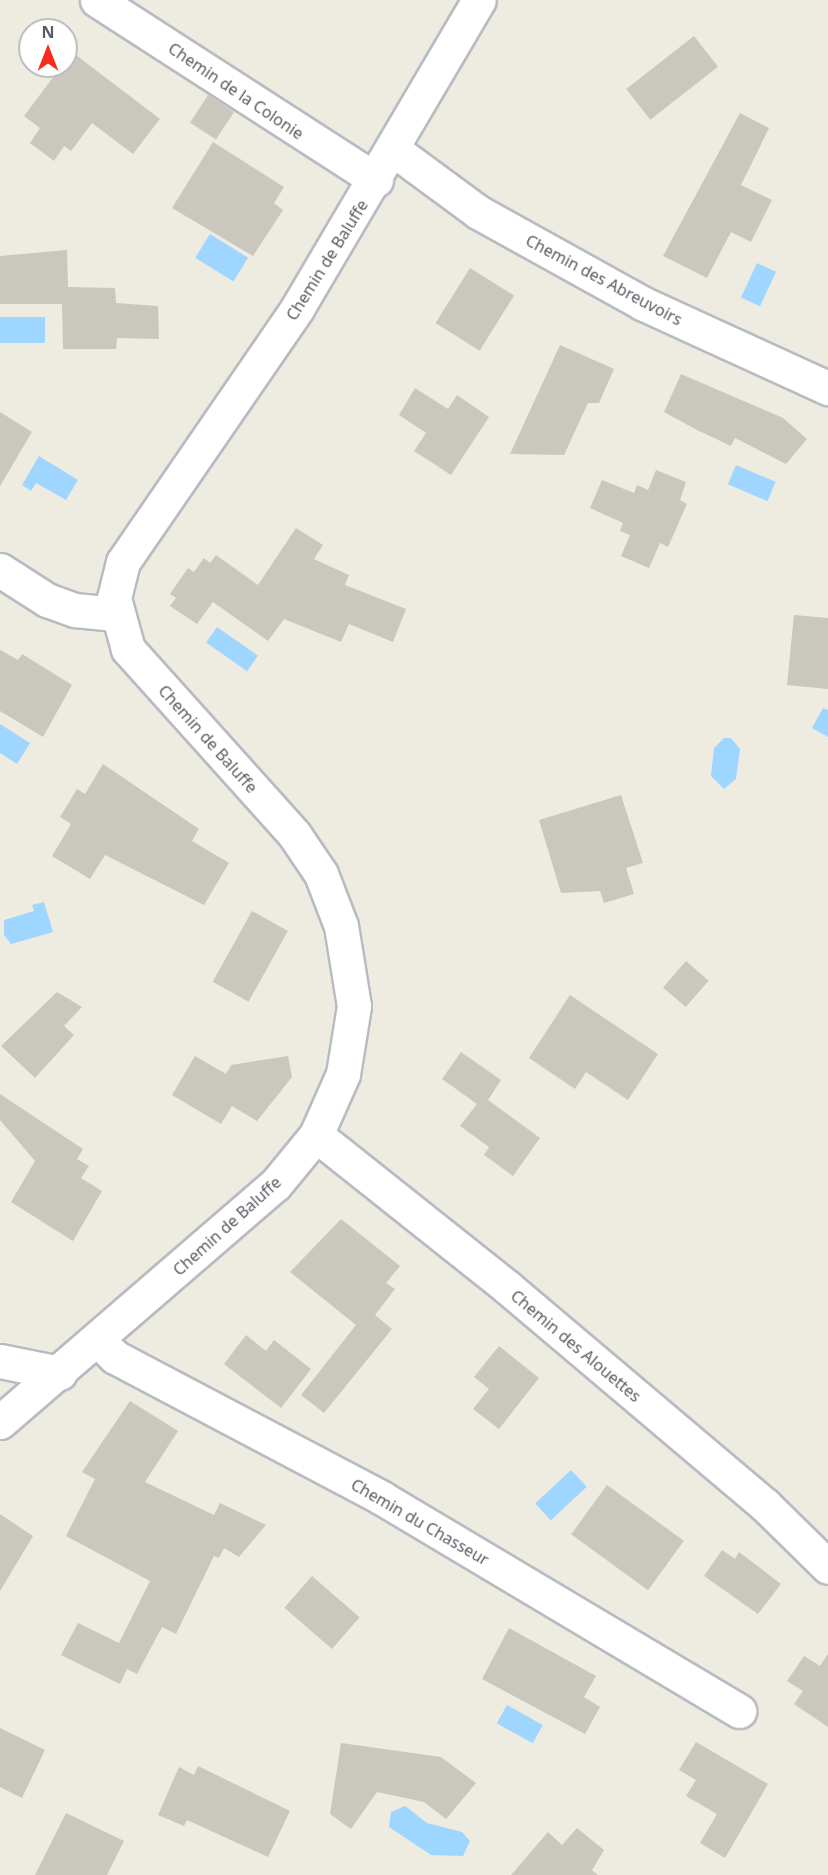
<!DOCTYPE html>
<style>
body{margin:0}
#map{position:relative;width:828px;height:1875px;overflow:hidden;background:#eeebe0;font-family:"Noto Sans",sans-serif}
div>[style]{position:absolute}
.water>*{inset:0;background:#9fd6ff;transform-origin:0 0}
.building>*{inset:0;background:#cac7bf;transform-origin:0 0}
.roads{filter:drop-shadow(2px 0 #b8bbc1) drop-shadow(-2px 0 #b8bbc1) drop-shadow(0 2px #b8bbc1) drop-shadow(0 -2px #b8bbc1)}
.minor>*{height:33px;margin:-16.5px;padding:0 16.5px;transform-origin:16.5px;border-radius:16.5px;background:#fff}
span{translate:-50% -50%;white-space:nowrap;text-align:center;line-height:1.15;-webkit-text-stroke:4.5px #fff;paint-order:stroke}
.street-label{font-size:16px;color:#595d63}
.north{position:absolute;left:18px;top:18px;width:60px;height:60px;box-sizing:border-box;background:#fff;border:2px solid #bdbec1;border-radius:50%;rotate:0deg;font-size:16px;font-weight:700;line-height:24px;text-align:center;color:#595d63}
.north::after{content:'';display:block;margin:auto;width:21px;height:27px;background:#f62d1d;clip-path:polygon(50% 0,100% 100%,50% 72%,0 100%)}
</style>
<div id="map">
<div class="water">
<i style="left:210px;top:234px;width:45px;height:28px;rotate:32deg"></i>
<i style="left:757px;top:263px;width:21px;height:38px;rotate:25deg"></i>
<i style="left:0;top:317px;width:45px;height:26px"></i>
<i style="clip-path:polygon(39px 456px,78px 480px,66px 500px,36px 483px,31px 491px,22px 485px)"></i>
<i style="left:736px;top:465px;width:43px;height:21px;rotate:23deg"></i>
<i style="left:217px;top:627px;width:50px;height:19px;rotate:35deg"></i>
<i style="clip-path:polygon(823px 708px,828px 710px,828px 737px,812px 728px)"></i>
<i style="clip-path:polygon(0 724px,30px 743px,17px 764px,0 753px)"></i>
<i style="clip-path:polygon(724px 738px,731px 738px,740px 749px,736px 779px,724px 789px,711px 776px,714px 748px)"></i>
<i style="clip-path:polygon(44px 902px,53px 932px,11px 944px,4px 935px,4px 920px,34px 911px,32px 905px)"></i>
<i style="left:571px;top:1470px;width:23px;height:49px;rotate:47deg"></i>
<i style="left:507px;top:1705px;width:41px;height:21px;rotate:29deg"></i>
<i style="clip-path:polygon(405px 1806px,427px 1823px,462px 1832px,470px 1841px,463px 1856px,431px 1855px,389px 1827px,391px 1812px)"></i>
</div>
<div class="building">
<i style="left:694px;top:36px;width:39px;height:86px;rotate:52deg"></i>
<i style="clip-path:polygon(72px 52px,160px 119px,133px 154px,92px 123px,71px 151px,64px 146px,54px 161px,30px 143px,40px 128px,24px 116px)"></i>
<i style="left:208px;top:95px;width:31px;height:33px;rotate:33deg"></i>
<i style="clip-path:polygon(740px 113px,769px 128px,741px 185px,772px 200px,751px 242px,731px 232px,707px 278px,663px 256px)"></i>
<i style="clip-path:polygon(213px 142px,284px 187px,274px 203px,283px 210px,253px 256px,172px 208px)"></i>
<i style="clip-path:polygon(67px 250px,68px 287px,115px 288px,116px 303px,158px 306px,159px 339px,117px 338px,116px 349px,63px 349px,62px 304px,0 304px,0 256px)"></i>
<i style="left:470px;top:268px;width:52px;height:65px;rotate:32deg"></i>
<i style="clip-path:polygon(560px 345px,614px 369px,599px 403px,588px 403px,564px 455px,510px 454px)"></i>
<i style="clip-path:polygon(681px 374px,783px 418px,807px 439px,786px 464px,735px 438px,731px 446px,697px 430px,664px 412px)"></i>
<i style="clip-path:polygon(415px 388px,448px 409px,457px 395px,489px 417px,451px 475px,414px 451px,426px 433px,399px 415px)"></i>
<i style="clip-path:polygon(0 412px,32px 432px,0 486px)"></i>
<i style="clip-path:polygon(656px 470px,686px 482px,680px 500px,687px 504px,668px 547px,660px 543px,649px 568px,621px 556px,630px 535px,620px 531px,623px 523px,590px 508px,602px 480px,634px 493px,637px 485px,648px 490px)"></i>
<i style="clip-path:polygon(296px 528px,323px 545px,314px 559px,349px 575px,345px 585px,406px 609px,393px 642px,349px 624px,341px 642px,284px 619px,268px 641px,213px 602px,197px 624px,170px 606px,176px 598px,170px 594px,188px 568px,194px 572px,204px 558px,210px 563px,216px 555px,258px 585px)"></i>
<i style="clip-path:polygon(794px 615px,828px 618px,828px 689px,787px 685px)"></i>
<i style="clip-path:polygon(0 650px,18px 660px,22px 654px,72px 685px,43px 737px,0 711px)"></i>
<i style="clip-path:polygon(103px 764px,199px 829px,192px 841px,229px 863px,204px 905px,105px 855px,90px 879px,52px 856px,71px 824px,60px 817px,77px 789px,85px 794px)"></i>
<i style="clip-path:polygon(621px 795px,643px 863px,626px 868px,634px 894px,604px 903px,600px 891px,561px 893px,539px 820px)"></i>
<i style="left:252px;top:911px;width:41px;height:81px;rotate:29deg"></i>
<i style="left:686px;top:961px;width:30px;height:35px;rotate:41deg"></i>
<i style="clip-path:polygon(57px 992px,82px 1007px,64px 1026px,74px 1035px,35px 1078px,1px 1046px)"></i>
<i style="clip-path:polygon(570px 995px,658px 1054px,628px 1100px,586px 1072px,575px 1089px,529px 1058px)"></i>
<i style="clip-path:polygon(461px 1052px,501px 1080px,488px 1100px,540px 1138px,513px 1176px,484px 1155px,489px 1147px,460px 1126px,477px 1104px,442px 1079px)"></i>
<i style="clip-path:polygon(195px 1056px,226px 1074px,231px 1065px,288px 1056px,292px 1077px,257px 1121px,232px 1106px,221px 1124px,172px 1095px)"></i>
<i style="clip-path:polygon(0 1094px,83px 1149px,77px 1159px,89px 1166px,81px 1178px,102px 1191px,73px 1241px,11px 1202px,35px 1161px,0 1120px)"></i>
<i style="clip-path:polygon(341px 1219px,400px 1266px,386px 1283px,395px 1289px,375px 1315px,392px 1329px,324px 1413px,301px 1395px,356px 1325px,290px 1272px)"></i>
<i style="clip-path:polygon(246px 1335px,266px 1351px,274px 1340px,311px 1369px,281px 1408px,224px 1364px)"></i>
<i style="clip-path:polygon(499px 1346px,539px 1378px,499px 1429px,473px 1409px,489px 1389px,474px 1377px)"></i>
<i style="clip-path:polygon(130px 1401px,178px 1431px,145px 1482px,214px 1515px,220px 1503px,266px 1525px,239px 1557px,224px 1548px,219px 1558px,214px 1556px,176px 1634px,162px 1627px,137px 1674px,127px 1669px,120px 1684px,61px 1655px,78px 1623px,119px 1643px,150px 1581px,66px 1536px,95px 1479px,82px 1472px)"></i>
<i style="left:607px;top:1485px;width:95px;height:61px;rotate:36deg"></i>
<i style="clip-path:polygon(0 1514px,33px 1536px,0 1591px)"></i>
<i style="clip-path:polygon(722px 1550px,735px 1559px,739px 1552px,781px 1584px,758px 1614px,704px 1576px)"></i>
<i style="left:312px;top:1576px;width:63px;height:42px;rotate:41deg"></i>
<i style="clip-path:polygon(509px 1628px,596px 1676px,584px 1697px,600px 1707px,585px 1734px,482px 1679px)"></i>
<i style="clip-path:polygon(828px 1654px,828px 1727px,794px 1704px,803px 1691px,787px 1681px,804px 1656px,820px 1666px)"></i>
<i style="clip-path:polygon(0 1728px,45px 1750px,22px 1798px,0 1787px)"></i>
<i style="clip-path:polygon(696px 1742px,768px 1784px,725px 1858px,700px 1843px,717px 1814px,686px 1796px,696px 1780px,679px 1770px)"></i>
<i style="clip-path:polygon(341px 1743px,441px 1757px,476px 1783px,446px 1819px,424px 1802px,377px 1792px,351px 1829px,330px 1814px)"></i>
<i style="clip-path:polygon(198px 1766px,290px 1811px,268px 1857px,187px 1820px,184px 1826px,158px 1815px,179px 1767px,194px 1775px)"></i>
<i style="clip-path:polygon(66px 1813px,124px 1841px,107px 1875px,35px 1875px)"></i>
<i style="clip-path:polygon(577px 1828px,604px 1850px,592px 1870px,598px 1875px,511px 1875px,548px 1832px,562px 1845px)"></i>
</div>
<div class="roads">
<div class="minor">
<i style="left:97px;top:0;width:332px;rotate:32.8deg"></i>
<i style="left:394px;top:150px;width:104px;rotate:36.4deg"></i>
<i style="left:478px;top:212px;width:188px;rotate:29deg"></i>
<i style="left:642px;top:303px;width:205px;rotate:24.6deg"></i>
<i style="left:0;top:570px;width:56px;rotate:32.6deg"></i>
<i style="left:47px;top:600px;width:30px;rotate:20deg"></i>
<i style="left:75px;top:610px;width:40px;rotate:5.7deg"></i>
<i style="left:316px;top:1135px;width:244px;rotate:38.5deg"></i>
<i style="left:507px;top:1287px;width:338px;rotate:40.2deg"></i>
<i style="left:765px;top:1505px;width:88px;rotate:44.5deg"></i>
<i style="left:98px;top:1340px;width:24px;rotate:45deg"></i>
<i style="left:115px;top:1357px;width:302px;rotate:27.8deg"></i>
<i style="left:382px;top:1498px;width:416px;rotate:30.8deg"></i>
<i style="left:0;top:1361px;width:61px;rotate:11.3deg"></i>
<i style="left:0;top:1422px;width:363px;rotate:-40.8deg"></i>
<i style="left:275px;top:1185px;width:65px;rotate:-50.6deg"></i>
<i style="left:316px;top:1135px;width:67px;rotate:-66.1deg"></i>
<i style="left:343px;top:1074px;width:69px;rotate:-80.8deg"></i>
<i style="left:354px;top:1006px;width:81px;rotate:-99.2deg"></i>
<i style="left:341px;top:926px;width:56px;rotate:-111deg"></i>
<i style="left:321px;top:874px;width:48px;rotate:-124deg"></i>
<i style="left:294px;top:834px;width:249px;rotate:-131.9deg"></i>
<i style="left:128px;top:649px;width:53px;rotate:-105.4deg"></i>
<i style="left:114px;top:598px;width:37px;rotate:-76deg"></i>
<i style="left:123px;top:562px;width:309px;rotate:-55.5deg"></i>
<i style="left:298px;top:307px;width:356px;rotate:-59.5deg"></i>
</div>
</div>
<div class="street-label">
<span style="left:236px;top:91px;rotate:34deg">Chemin de la Colonie</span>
<span style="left:327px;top:260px;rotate:-58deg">Chemin de Baluffe</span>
<span style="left:604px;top:280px;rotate:28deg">Chemin des Abreuvoirs</span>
<span style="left:208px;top:739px;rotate:48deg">Chemin de Baluffe</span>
<span style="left:227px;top:1226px;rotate:-42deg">Chemin de Baluffe</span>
<span style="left:576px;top:1346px;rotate:40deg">Chemin des Alouettes</span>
<span style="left:420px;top:1522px;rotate:30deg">Chemin du Chasseur</span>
</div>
<div class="north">N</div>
</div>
